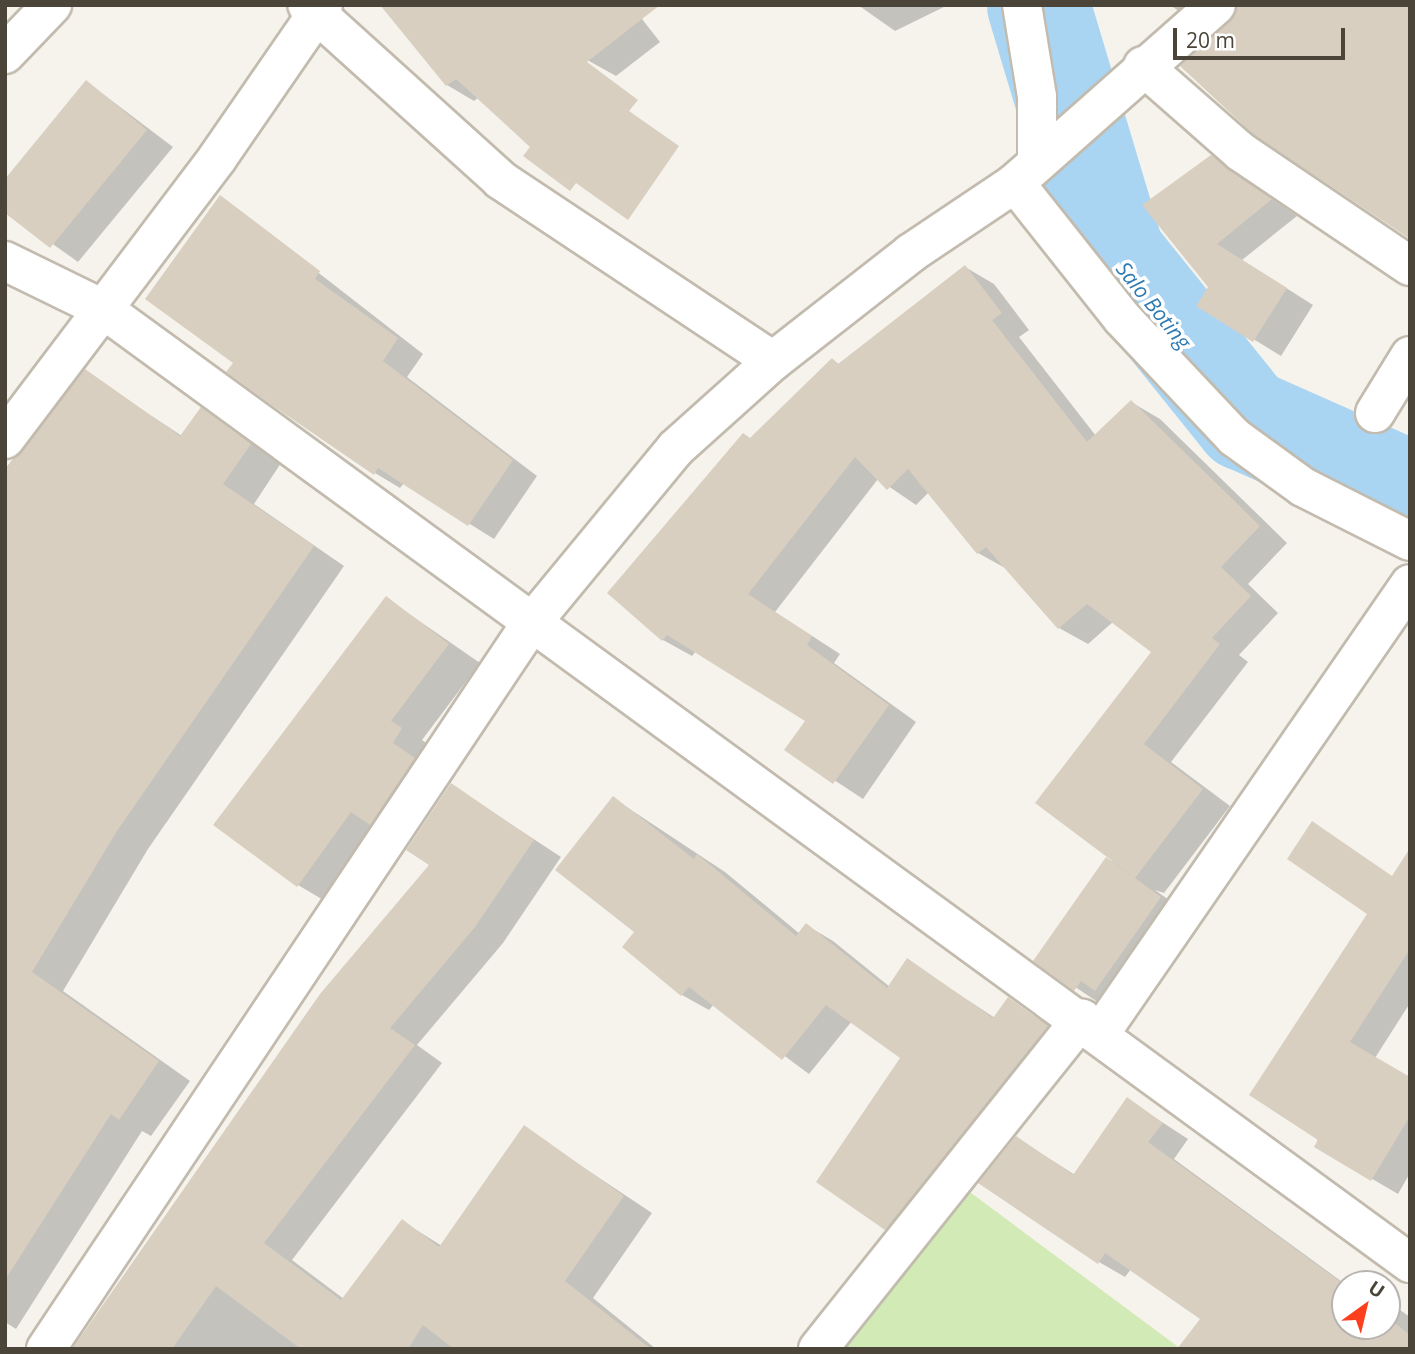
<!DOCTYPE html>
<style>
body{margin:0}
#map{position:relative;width:1415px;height:1354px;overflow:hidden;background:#f6f3ec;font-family:"Open Sans",sans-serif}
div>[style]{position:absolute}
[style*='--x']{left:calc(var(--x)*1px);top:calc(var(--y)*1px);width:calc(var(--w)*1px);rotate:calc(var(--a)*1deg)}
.green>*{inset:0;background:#d2eab5}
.shadow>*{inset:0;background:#0003}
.river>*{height:103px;margin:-51.5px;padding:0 51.5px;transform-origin:51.5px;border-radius:51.5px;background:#a9d4f2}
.building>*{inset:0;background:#d8cfc1}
.roads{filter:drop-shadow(2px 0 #c2bbae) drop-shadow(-2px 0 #c2bbae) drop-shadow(0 2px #c2bbae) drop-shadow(0 -2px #c2bbae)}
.street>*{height:38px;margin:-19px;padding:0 19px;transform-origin:19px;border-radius:19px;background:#fff}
span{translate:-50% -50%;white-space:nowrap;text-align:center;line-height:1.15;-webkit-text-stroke:7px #fff;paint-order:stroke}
.water-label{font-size:21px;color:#2e7ab2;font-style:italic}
.frame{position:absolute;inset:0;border:7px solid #4b4439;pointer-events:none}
.north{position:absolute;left:1331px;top:1270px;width:70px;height:70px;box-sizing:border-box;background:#fff;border:2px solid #b7b4b0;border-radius:50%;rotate:34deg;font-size:19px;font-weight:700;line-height:28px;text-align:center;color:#4b4439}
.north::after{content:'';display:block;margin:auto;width:24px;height:32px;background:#fc3f1d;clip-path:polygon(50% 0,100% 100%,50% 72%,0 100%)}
.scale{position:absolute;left:1173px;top:28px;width:172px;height:32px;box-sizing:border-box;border:4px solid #4b4439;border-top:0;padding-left:9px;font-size:21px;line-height:24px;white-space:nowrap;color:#4b4439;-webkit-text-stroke:5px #fff;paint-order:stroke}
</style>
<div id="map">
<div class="green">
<i style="clip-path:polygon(963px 1187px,1181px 1349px,844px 1349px)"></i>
</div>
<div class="shadow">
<i style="clip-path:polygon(382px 5px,506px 75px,474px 101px,447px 85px)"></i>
<i style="clip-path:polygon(546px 5px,631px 5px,660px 42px,616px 76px,589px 61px)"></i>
<i style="clip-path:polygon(858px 5px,948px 5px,895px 31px)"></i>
<i style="clip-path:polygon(1170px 5px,1230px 5px,1202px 27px)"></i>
<i style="clip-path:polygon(87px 82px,173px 147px,78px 262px,5px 210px)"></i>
<i style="clip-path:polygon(1211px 157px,1297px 216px,1242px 260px,1313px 305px,1281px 356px,1198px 305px,1210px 287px)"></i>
<i style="clip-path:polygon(221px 197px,423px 354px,407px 377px,537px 476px,494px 539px,404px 483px,400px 488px,375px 473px,236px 363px)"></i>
<i style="clip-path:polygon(965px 267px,994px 284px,1029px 330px,1019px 337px,1096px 436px,1131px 402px,1160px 419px,1287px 543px,1248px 584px,1278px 613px,1239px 655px,1248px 662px,1171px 762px,1230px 806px,1164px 893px,1155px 890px,1187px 913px,1102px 1005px,1035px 960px,1106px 859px,1120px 864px,1153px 652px,1114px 621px,1088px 644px,1059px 628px,1007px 569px,978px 553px,929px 492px,916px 505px,878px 479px,775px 612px,840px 654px,834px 663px,916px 722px,863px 799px,787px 749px,807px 720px,696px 651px,692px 656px,663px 640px,609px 593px,833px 360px,840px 365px)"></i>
<i style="clip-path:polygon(85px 372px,182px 436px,201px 410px,281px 463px,254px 504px,344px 566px,148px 849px,63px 991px,190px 1081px,151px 1136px,142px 1131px,16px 1329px,5px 1322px,5px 469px)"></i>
<i style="clip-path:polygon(386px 598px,480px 663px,422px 740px,433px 748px,330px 904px,298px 885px)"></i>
<i style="clip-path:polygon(451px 785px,561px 857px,503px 943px,417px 1045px,442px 1063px,292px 1260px,344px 1299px,402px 1221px,442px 1246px,524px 1128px,652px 1213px,593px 1298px,656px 1349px,89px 1349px,432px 865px)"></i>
<i style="clip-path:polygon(613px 798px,725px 872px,800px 934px,806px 925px,833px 941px,890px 987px,908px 961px,995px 1018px,1008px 999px,1073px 1042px,913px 1244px,886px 1228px,902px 1057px,852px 1021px,809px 1074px,714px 1004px,709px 1010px,682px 995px,637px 932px)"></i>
<i style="clip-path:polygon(1313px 824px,1405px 885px,1410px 872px,1410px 1003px,1375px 1058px,1410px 1078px,1410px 1173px,1398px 1194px,1316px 1146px,1369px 914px)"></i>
<i style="clip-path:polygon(1128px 1100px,1188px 1139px,1174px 1159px,1345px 1284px,1345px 1326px,1387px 1326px,1387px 1301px,1410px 1317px,1410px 1349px,1202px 1318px,1131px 1269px,1125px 1277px,1099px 1262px,1017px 1138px,1075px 1175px)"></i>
</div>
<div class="river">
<i style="--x:1038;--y:5;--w:261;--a:73.3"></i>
<i style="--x:1113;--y:255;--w:211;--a:51.2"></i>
<i style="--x:1245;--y:419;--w:180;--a:23.9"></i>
</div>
<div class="building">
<i style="clip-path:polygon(380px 5px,660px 5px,587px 62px,638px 100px,629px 111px,679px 146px,628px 220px,576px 183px,570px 191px,523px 156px,530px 147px,456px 79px,446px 86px)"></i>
<i style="clip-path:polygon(1237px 5px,1410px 5px,1410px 239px,1254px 135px,1180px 66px,1230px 21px)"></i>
<i style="clip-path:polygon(86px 80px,147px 130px,50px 248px,5px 213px,5px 179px)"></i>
<i style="clip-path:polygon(1211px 155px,1272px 199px,1217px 244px,1287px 288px,1253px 342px,1196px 306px,1208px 287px,1142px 205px)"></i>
<i style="clip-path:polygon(220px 195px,320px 271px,315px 279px,398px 338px,383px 361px,513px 460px,468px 526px,378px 468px,374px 475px,276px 408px,226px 372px,233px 363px,145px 299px)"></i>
<i style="clip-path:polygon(965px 265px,1002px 313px,992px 320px,1087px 442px,1131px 400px,1260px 526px,1221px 567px,1251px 596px,1212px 638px,1220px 644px,1144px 744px,1203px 789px,1135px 878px,1035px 803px,1151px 652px,1087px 604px,1058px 629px,986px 547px,977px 554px,908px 469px,887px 490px,855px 457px,748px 594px,812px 636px,807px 645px,889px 705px,833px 784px,784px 750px,805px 721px,667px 635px,662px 641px,607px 593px,743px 433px,750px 438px,832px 358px,838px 364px)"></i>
<i style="clip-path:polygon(85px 369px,180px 436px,201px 407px,251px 444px,223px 484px,314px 546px,117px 831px,32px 972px,159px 1061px,119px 1120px,111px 1114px,5px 1280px,5px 470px)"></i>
<i style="clip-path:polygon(386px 596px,449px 644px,391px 721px,402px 728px,393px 743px,415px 758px,370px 825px,351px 812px,297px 887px,213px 825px)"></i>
<i style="clip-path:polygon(451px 783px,534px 840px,475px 927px,390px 1028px,415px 1045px,264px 1243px,341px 1300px,402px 1219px,439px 1247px,524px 1125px,624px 1196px,565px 1281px,651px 1349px,454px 1349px,423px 1325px,408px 1349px,301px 1349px,216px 1286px,172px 1349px,72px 1349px,320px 994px,429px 865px,406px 850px)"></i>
<i style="clip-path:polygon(613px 796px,694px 859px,697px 854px,796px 936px,806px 923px,887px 988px,907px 958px,993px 1018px,1008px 997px,1048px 1026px,885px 1230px,816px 1182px,900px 1058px,826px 1005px,782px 1060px,689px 987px,681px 996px,622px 947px,634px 932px,555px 870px)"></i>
<i style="clip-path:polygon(1312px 821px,1392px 876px,1410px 848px,1410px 949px,1350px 1042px,1410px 1077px,1410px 1116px,1371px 1181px,1314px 1147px,1318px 1140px,1249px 1095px,1367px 914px,1287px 859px)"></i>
<i style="clip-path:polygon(1106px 857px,1161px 897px,1095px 991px,1081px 981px,1074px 991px,1033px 961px)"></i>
<i style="clip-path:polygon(1127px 1097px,1163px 1123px,1148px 1142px,1345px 1285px,1345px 1326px,1387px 1326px,1387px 1317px,1410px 1335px,1410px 1349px,1177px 1349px,1200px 1319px,1105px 1253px,1098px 1264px,978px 1183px,1016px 1136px,1073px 1175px)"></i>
</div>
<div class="roads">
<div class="street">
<i style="--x:1022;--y:5;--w:93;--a:80.7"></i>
<i style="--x:1037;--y:97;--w:63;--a:90"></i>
<i style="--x:5;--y:54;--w:68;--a:-46.2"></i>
<i style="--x:1143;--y:66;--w:130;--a:41.3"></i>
<i style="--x:1241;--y:152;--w:204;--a:34"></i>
<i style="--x:1015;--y:183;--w:172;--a:51.6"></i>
<i style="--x:1122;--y:318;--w:163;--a:46.7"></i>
<i style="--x:1234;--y:437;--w:85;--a:35.9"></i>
<i style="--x:1303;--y:487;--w:120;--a:26.8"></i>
<i style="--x:5;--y:261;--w:109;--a:26.1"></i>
<i style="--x:103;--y:309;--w:1618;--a:36.13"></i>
<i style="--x:773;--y:361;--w:175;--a:-38"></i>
<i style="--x:911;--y:253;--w:125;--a:-33.9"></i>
<i style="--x:1015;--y:183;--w:268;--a:-41.5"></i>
<i style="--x:1375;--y:413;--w:67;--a:-58.4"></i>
<i style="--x:5;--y:439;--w:353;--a:-52.9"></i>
<i style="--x:218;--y:157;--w:185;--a:-55.4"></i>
<i style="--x:1101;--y:1032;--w:544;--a:-55.4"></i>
<i style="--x:46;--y:1349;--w:871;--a:-56.24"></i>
<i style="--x:530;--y:625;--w:229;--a:-50.5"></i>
<i style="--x:676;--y:448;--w:130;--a:-41.9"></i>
<i style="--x:773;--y:361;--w:327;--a:-146.4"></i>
<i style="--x:501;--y:180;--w:261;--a:-137.9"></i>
<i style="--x:818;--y:1349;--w:423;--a:-51.4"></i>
</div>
</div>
<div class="water-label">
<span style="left:1154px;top:305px;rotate:51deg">Salo Boting</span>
</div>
<div class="frame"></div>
<div class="north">U</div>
<div class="scale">20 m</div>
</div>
